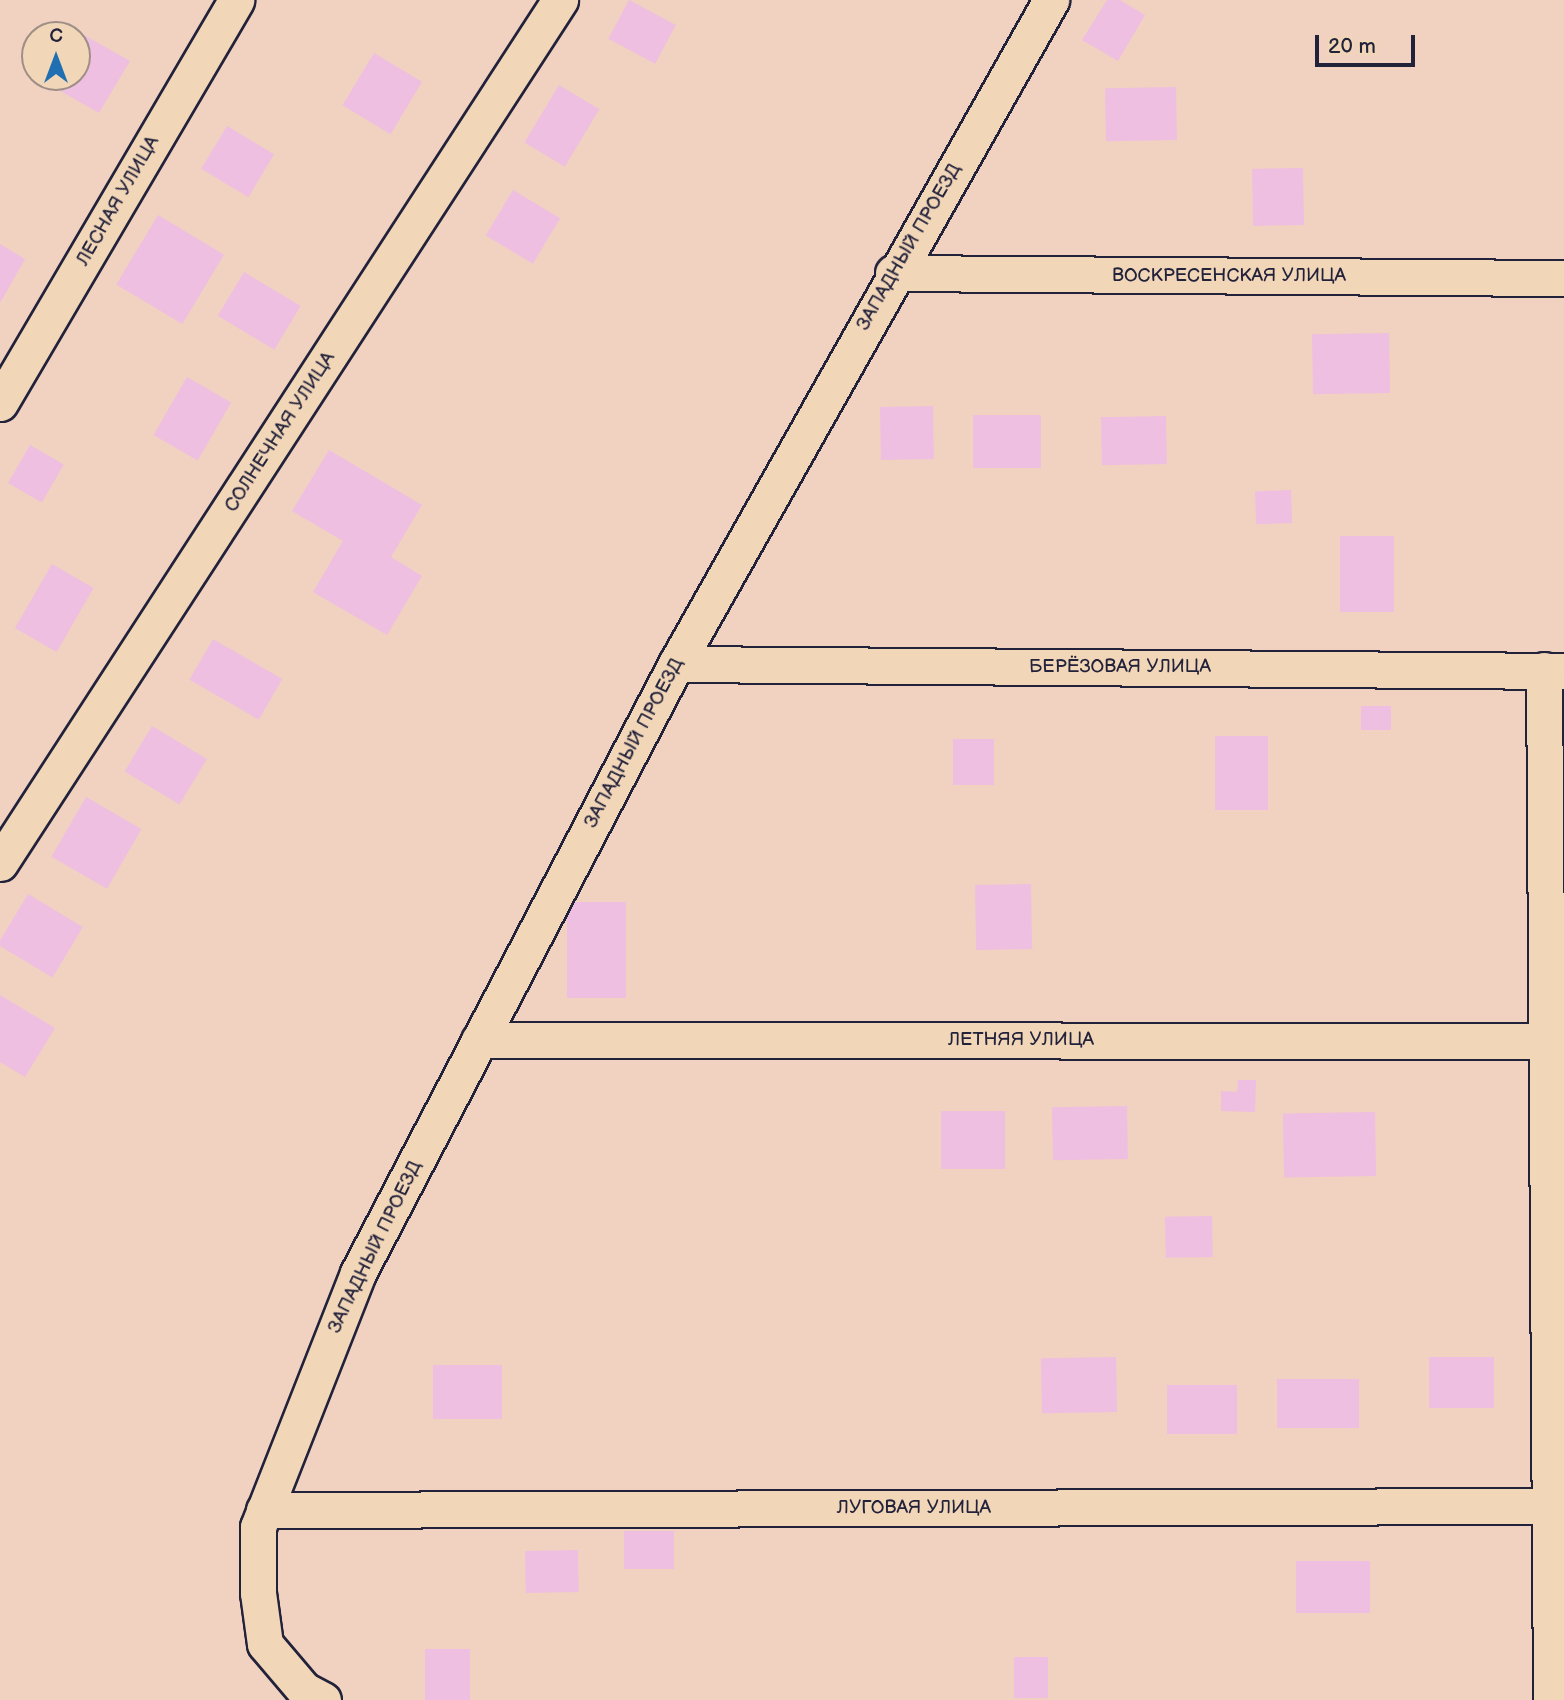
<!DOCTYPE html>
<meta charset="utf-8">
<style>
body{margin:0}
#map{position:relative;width:1564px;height:1700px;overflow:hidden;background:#f1d1c0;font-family:"Balsamiq Sans",sans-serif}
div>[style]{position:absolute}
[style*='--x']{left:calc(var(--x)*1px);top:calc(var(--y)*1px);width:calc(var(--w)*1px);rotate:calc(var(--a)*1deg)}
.building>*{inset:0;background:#eebfe1;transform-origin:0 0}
.roads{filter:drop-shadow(2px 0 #22223b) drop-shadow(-2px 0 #22223b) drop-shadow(0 2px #22223b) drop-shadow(0 -2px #22223b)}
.minor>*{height:35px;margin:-17.5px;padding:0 17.5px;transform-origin:17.5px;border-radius:17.5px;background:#f2d6b8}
span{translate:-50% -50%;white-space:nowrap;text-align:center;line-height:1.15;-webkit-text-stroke:5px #f2d6b8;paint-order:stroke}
.street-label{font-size:19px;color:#22223b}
.north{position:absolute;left:21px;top:21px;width:70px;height:70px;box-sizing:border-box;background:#f2d6b8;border:2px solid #9f8e86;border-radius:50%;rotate:0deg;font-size:19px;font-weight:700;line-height:28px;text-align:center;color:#22223b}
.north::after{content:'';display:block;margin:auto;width:24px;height:32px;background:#1f6fb2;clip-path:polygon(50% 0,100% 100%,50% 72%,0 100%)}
.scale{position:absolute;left:1315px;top:35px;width:100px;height:32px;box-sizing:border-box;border:4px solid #22223b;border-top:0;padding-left:9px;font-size:21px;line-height:24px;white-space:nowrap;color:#22223b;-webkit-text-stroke:5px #f2d6b8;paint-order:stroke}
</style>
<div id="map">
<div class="building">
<i style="left:629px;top:0;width:53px;height:44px;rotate:28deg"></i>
<i style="clip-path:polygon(1107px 0,1120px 0,1145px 15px,1118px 61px,1082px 40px)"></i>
<i style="clip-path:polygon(75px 30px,130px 61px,99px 113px,45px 82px,48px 77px,77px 77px)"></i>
<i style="left:374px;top:53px;width:56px;height:61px;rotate:31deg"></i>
<i style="left:559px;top:85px;width:47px;height:67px;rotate:31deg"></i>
<i style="left:1176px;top:87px;width:53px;height:71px;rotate:89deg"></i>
<i style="left:227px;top:126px;width:55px;height:50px;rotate:31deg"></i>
<i style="left:1303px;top:168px;width:57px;height:51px;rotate:89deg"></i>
<i style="left:513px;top:190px;width:55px;height:53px;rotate:31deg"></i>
<i style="left:158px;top:215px;width:77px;height:81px;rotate:31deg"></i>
<i style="clip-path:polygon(0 244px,25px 259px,0 303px)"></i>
<i style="left:244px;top:272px;width:66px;height:51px;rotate:31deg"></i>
<i style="left:1389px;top:333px;width:60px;height:77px;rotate:89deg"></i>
<i style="left:187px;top:377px;width:51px;height:67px;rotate:30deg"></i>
<i style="left:933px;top:406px;width:53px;height:53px;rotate:89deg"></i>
<i style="left:973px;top:415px;width:68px;height:53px"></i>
<i style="left:1166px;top:416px;width:48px;height:65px;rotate:89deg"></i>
<i style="left:30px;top:445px;width:39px;height:44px;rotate:30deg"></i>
<i style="clip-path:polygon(329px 450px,422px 505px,391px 557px,422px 576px,387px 635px,313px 592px,343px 541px,292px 511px)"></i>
<i style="left:1291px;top:490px;width:33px;height:36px;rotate:88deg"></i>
<i style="left:1340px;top:536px;width:54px;height:76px"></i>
<i style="left:52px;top:564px;width:48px;height:74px;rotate:30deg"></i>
<i style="left:213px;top:639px;width:80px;height:47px;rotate:30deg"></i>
<i style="left:1361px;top:706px;width:30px;height:24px"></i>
<i style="left:152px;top:726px;width:64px;height:53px;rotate:31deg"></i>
<i style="left:1215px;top:736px;width:53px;height:74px"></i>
<i style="left:994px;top:739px;width:46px;height:41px;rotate:90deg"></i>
<i style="left:86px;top:797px;width:64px;height:69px;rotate:30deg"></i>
<i style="left:1031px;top:884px;width:65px;height:56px;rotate:89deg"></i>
<i style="left:28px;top:894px;width:64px;height:59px;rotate:31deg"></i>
<i style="left:567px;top:902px;width:59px;height:96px"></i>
<i style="clip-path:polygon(0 995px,55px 1028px,25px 1077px,0 1062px)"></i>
<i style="clip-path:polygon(1238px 1080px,1256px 1080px,1255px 1112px,1221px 1111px,1221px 1091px,1237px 1092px)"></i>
<i style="left:1127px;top:1106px;width:53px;height:75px;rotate:89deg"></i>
<i style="left:941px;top:1111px;width:64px;height:58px"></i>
<i style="left:1375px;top:1112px;width:64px;height:92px;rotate:89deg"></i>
<i style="left:1212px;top:1216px;width:41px;height:47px;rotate:89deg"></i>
<i style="left:1116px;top:1357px;width:55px;height:75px;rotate:89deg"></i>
<i style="left:1494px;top:1357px;width:51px;height:65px;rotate:90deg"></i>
<i style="left:433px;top:1365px;width:69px;height:54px"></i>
<i style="left:1359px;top:1379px;width:49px;height:82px;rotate:90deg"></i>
<i style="left:1237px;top:1385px;width:49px;height:70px;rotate:90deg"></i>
<i style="left:624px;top:1531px;width:50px;height:38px"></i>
<i style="left:578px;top:1550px;width:42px;height:53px;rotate:89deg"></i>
<i style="left:1370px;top:1561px;width:52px;height:74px;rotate:90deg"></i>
<i style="left:425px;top:1649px;width:45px;height:51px"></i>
<i style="left:1014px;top:1657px;width:34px;height:41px"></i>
</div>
<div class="roads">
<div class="minor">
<i style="--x:893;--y:273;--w:671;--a:0.43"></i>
<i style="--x:0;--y:403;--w:467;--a:-59.6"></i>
<i style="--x:676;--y:664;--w:888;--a:0.45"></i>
<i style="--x:1544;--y:670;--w:1030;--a:89.61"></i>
<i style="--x:0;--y:863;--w:1029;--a:-57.02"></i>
<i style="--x:479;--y:1040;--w:1085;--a:0.05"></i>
<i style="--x:264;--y:1510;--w:1300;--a:-0.18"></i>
<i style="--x:323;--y:1700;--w:21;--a:-152"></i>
<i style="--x:304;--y:1690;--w:60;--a:-130.3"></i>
<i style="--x:265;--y:1644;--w:51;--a:-97.8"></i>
<i style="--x:258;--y:1593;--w:66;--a:-90"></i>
<i style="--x:258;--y:1527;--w:273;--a:-68.5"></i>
<i style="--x:358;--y:1273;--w:687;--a:-62.43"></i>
<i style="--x:676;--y:664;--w:763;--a:-60.54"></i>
</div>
</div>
<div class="street-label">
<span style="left:118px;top:201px;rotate:-60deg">ЛЕСНАЯ УЛИЦА</span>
<span style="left:909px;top:247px;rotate:-60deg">ЗАПАДНЫЙ ПРОЕЗД</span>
<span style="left:1229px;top:276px">ВОСКРЕСЕНСКАЯ УЛИЦА</span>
<span style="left:280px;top:432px;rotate:-57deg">СОЛНЕЧНАЯ УЛИЦА</span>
<span style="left:1120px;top:667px">БЕРЁЗОВАЯ УЛИЦА</span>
<span style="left:634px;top:743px;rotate:-62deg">ЗАПАДНЫЙ ПРОЕЗД</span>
<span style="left:1021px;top:1040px">ЛЕТНЯЯ УЛИЦА</span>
<span style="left:375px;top:1247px;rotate:-64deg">ЗАПАДНЫЙ ПРОЕЗД</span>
<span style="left:914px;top:1508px">ЛУГОВАЯ УЛИЦА</span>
</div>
<div class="north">С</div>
<div class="scale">20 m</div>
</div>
